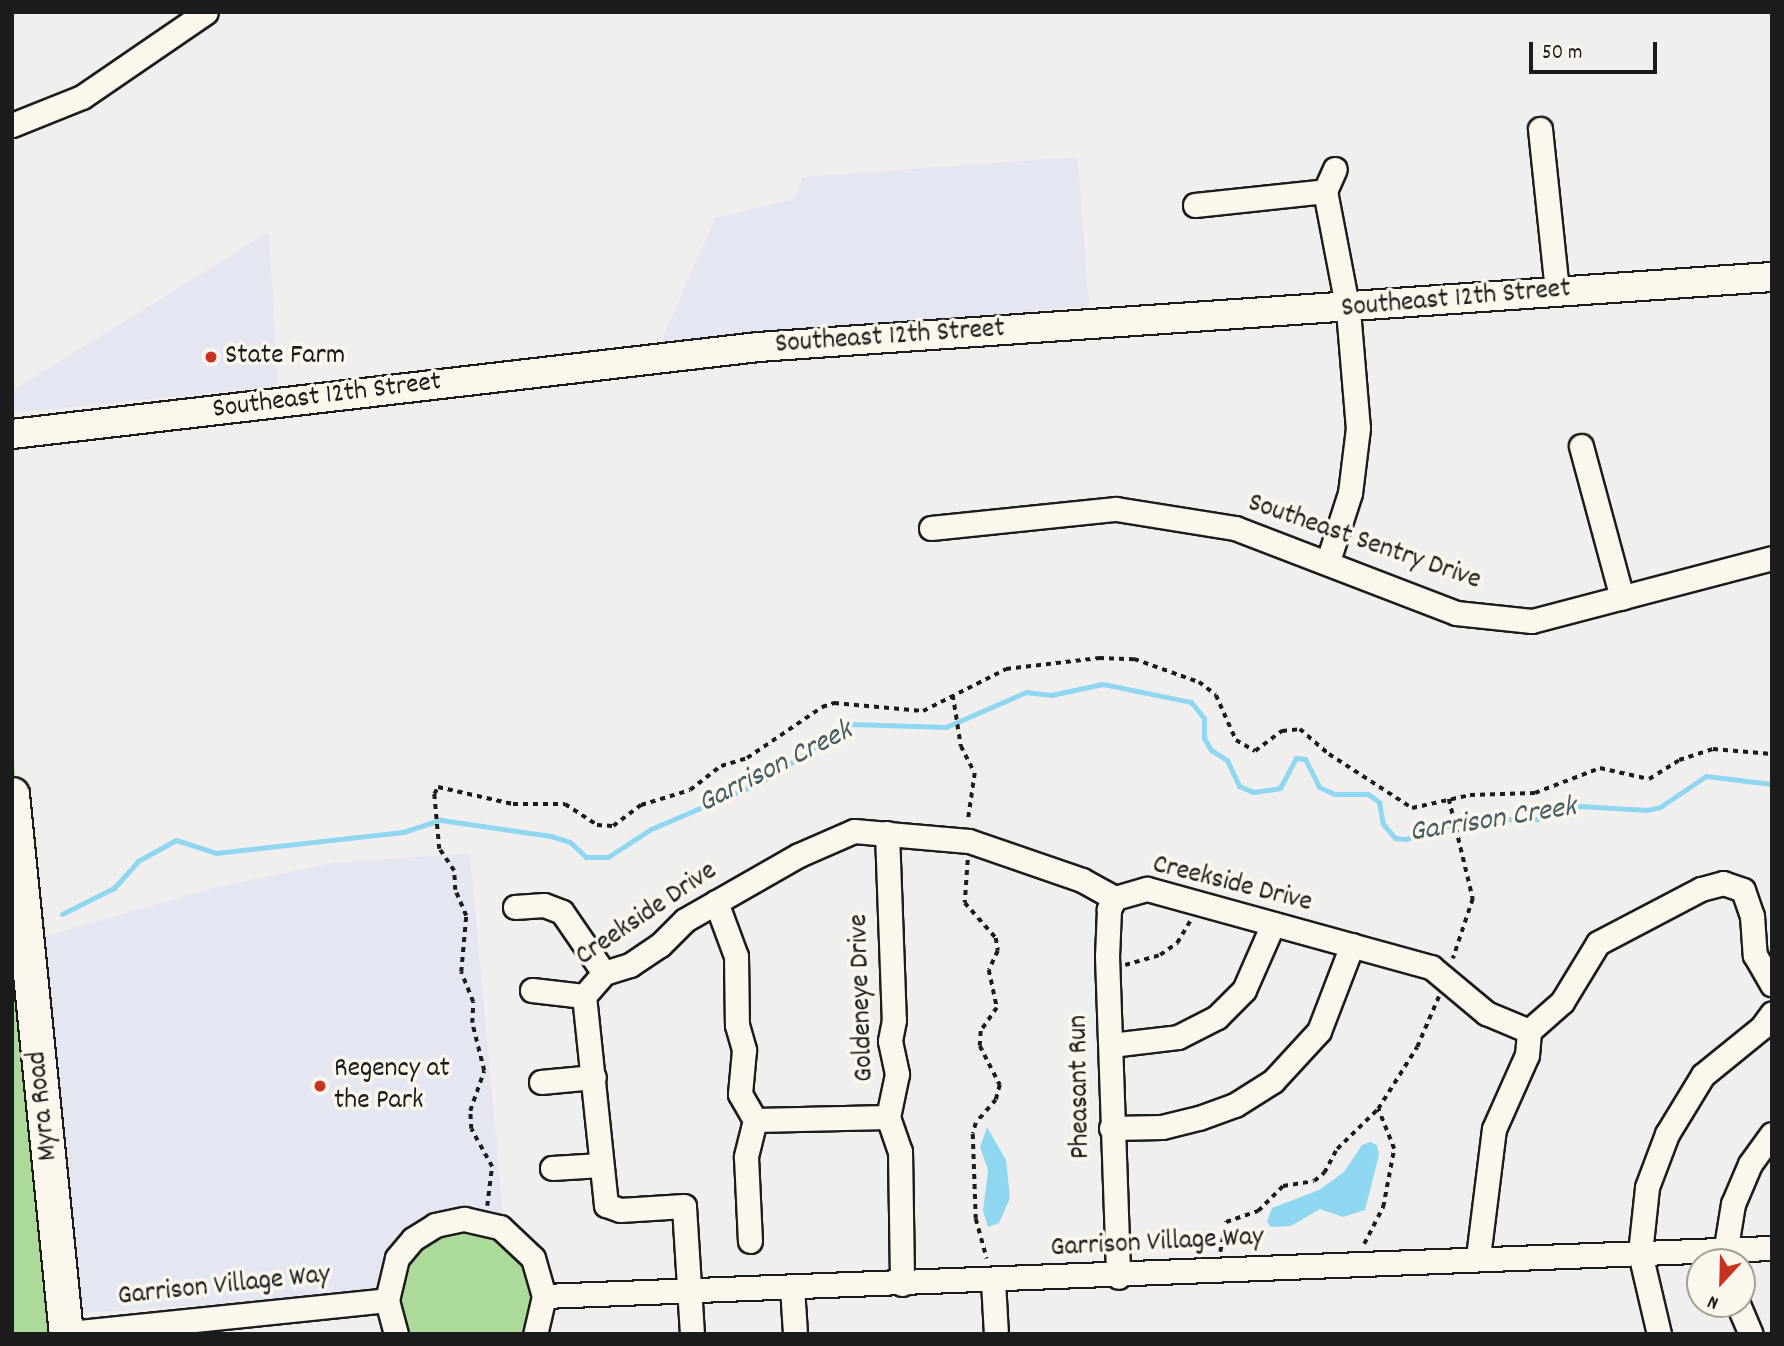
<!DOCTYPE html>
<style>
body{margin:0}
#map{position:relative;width:1784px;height:1346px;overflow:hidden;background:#f1efee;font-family:Dekko,sans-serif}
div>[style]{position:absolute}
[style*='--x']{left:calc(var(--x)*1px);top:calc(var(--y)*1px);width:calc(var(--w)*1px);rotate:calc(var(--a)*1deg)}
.built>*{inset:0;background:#e4e6f1}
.green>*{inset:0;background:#abda9a}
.water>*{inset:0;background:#8fd7f1}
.stream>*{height:5px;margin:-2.5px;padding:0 2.5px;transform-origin:2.5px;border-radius:2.5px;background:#8fd7f1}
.path>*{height:3.5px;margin-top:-1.75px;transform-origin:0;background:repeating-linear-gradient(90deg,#1c1c1c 0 5px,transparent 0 10px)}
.roads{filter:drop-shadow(2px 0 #1c1c1c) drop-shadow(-2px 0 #1c1c1c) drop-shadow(0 2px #1c1c1c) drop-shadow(0 -2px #1c1c1c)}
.minor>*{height:23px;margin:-11.5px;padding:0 11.5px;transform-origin:11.5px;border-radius:11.5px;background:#fbf7ec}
.major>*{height:28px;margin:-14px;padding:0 14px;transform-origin:14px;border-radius:14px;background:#fbf7ec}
.highway>*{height:33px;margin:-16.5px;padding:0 16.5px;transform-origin:16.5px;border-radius:16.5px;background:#fbf7ec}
.dots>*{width:19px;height:19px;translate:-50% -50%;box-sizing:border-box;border:4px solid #fbf7ec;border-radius:50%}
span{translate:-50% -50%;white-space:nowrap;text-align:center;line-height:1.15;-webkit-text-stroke:7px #fbf7ec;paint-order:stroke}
.street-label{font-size:28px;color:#1c1c1c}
.poi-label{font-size:28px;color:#1c1c1c}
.left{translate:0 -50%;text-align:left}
.water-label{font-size:30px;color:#445d67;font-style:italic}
.frame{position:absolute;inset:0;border:14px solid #1c1c1c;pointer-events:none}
.north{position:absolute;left:1686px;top:1248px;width:70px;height:70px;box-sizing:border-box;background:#fbf7ec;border:2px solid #a29f99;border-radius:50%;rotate:202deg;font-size:19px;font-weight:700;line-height:28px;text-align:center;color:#1c1c1c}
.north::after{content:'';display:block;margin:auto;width:24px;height:32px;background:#c8321e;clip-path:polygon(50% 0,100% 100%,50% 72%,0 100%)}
.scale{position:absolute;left:1529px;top:42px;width:128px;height:32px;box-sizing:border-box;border:4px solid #1c1c1c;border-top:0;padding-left:9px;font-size:21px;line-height:24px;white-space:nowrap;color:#1c1c1c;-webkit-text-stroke:5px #fbf7ec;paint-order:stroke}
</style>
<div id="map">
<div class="built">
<i style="clip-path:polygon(1078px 157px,1089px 306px,661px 342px,715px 218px,794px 199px,803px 177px)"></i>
<i style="clip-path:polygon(269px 232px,278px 386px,13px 413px,12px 391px)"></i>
<i style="clip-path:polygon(470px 853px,504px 1224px,436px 1218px,379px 1293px,83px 1313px,45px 936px,216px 887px,333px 863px)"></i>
</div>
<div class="green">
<i style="clip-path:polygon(12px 741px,66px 1333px,66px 1334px,12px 1334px)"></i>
<i style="clip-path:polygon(454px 1231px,478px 1231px,500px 1239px,519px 1254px,537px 1297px,528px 1334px,405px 1334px,396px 1294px,402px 1273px,414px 1254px,431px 1239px)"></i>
</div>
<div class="water">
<i style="clip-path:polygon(987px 1127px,1006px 1160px,1010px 1198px,999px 1223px,988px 1227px,983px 1211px,988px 1170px,980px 1147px)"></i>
<i style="clip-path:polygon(1370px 1142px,1377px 1145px,1379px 1155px,1365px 1210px,1343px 1217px,1320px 1209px,1291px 1226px,1271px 1227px,1267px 1222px,1272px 1208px,1319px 1190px,1344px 1172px,1362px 1145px)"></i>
</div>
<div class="stream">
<i style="--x:62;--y:914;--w:58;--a:-26.6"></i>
<i style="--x:114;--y:888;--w:36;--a:-48"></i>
<i style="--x:138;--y:861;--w:43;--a:-28.9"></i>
<i style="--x:176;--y:840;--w:42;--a:18"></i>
<i style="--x:216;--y:853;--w:188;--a:-6.4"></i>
<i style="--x:403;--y:832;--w:40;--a:-18"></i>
<i style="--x:441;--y:820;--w:111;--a:8.3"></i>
<i style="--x:551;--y:836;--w:20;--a:18"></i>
<i style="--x:570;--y:842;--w:22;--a:43"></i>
<i style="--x:586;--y:857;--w:22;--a:0"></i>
<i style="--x:608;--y:857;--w:51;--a:-33.1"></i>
<i style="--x:651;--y:829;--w:120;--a:-23.1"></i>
<i style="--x:761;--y:782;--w:107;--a:-32.8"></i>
<i style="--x:851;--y:724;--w:95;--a:1.8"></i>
<i style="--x:946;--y:727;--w:87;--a:-23.6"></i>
<i style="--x:1026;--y:692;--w:25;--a:7"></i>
<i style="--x:1051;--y:695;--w:53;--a:-11.9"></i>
<i style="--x:1103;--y:684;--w:90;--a:11.6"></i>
<i style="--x:1191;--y:702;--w:21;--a:51"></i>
<i style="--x:1204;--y:718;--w:20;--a:90"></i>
<i style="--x:1204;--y:738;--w:14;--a:60"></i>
<i style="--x:1211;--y:750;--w:19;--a:32"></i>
<i style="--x:1227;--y:760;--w:29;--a:65"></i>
<i style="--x:1239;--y:786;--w:15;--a:23"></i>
<i style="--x:1253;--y:792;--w:27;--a:-8"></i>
<i style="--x:1280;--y:788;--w:34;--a:-62"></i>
<i style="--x:1296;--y:758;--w:9;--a:6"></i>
<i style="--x:1305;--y:759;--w:31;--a:63"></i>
<i style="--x:1319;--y:787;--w:17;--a:24"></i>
<i style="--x:1335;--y:794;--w:33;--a:0"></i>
<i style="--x:1368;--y:794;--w:14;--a:36"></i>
<i style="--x:1379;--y:802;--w:22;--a:80"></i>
<i style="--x:1383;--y:824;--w:18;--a:49"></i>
<i style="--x:1395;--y:838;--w:11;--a:5"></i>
<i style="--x:1406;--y:839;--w:67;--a:-17.4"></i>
<i style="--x:1470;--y:819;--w:67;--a:0"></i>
<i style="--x:1537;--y:819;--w:45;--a:-16.8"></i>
<i style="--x:1580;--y:806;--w:67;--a:3.4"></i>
<i style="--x:1647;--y:810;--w:13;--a:-13"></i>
<i style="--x:1660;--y:807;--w:55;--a:-34"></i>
<i style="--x:1706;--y:776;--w:66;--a:6.9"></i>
</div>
<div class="path">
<i style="--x:953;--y:695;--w:52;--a:81.1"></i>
<i style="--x:961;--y:746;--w:30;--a:63"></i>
<i style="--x:975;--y:773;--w:49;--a:98.3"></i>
<i style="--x:1449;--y:799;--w:103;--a:76.5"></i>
<i style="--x:1473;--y:899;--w:63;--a:108.4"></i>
<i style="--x:968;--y:860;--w:43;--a:94"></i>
<i style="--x:965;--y:903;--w:47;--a:48.5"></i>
<i style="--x:996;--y:938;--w:13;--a:81"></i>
<i style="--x:998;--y:951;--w:21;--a:115"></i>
<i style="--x:989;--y:970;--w:39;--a:78"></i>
<i style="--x:997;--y:1008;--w:28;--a:125"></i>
<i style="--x:981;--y:1031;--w:15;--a:94"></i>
<i style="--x:980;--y:1046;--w:44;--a:62.9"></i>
<i style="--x:1000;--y:1085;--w:16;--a:105"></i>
<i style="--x:996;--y:1100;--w:30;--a:131"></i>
<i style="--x:976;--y:1123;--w:11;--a:105"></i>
<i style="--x:973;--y:1134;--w:85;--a:88"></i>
<i style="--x:976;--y:1219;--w:41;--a:74.6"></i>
<i style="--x:1125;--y:965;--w:36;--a:-16"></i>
<i style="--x:1160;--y:955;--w:21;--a:-35"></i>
<i style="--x:1177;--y:943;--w:26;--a:-59"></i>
<i style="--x:487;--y:1206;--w:39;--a:-83"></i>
<i style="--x:492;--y:1167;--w:43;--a:-118.9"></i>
<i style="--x:471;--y:1129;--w:18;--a:-93"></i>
<i style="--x:470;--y:1111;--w:42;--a:-70.7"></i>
<i style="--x:484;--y:1071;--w:49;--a:-104"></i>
<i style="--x:472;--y:1023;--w:21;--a:-87"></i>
<i style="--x:473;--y:1002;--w:32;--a:-112"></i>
<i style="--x:461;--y:972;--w:56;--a:-84.9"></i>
<i style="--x:466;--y:916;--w:28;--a:-113"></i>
<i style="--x:455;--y:890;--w:19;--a:-93"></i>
<i style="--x:454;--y:871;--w:27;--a:-124"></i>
<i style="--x:439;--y:849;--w:55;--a:-95.2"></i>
<i style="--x:434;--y:794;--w:8;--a:-60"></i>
<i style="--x:438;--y:787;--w:77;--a:12.8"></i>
<i style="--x:513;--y:804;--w:52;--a:0"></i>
<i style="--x:565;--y:804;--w:38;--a:33"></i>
<i style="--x:597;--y:825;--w:16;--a:4"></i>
<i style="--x:613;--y:826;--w:35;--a:-37"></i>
<i style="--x:641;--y:805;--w:51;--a:-17"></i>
<i style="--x:690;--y:790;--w:39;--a:-38"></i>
<i style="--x:721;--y:766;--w:27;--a:-17"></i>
<i style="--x:747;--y:758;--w:91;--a:-34.2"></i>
<i style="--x:822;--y:707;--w:13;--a:-18"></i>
<i style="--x:834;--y:703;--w:89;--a:5.1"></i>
<i style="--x:923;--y:711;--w:93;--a:-26.8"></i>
<i style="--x:1006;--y:669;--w:94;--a:-6.7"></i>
<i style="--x:1099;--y:658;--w:35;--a:2"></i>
<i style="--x:1134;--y:659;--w:69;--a:19.5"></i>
<i style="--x:1199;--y:682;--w:21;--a:37"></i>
<i style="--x:1216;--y:695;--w:49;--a:66"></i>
<i style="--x:1236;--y:740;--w:22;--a:30"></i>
<i style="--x:1255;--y:751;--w:34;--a:-37"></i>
<i style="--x:1282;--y:731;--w:18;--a:-6"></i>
<i style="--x:1300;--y:729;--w:38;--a:41"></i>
<i style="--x:1329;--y:754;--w:99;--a:33"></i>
<i style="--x:1412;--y:808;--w:59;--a:-12.6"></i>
<i style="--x:1470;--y:795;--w:65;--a:-1.8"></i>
<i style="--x:1535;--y:793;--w:70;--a:-21"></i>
<i style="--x:1600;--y:768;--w:50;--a:12.7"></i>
<i style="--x:1649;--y:779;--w:36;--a:-32"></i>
<i style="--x:1679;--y:760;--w:36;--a:-18"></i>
<i style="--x:1713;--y:749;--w:59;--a:4.8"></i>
<i style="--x:1364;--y:1244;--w:42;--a:-62.8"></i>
<i style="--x:1383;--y:1207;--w:59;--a:-79.3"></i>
<i style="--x:1394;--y:1149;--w:43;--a:-111.8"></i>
<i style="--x:1220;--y:1252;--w:31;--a:-79"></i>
<i style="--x:1226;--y:1222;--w:34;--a:-19"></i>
<i style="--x:1258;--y:1211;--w:35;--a:-45"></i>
<i style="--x:1283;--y:1186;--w:31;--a:-9"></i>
<i style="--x:1314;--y:1181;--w:13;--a:-39"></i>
<i style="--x:1324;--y:1173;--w:27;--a:-62"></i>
<i style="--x:1337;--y:1149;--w:57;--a:-44.3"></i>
<i style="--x:1378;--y:1109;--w:73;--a:-57.8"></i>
<i style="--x:1417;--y:1047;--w:56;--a:-66.7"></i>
</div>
<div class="roads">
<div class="minor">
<i style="--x:12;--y:125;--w:75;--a:-21.8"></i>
<i style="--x:82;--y:97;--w:150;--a:-34.4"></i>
<i style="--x:1540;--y:129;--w:163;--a:84"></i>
<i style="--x:1325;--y:191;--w:24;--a:-66"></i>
<i style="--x:1195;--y:205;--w:131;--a:-6.1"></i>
<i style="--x:1325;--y:191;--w:121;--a:79.1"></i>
<i style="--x:1348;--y:310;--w:118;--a:85.2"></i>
<i style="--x:1358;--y:428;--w:65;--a:97"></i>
<i style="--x:1350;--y:493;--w:71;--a:107.9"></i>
<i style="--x:1581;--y:446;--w:157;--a:74.9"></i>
<i style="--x:931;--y:528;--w:186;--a:-5.9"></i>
<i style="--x:1116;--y:509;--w:121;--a:9.1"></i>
<i style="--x:1235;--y:528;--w:237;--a:21"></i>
<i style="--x:1456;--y:613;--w:76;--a:6"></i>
<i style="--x:1532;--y:621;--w:248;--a:-14.7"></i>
<i style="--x:887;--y:833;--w:187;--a:87.9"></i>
<i style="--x:894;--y:1020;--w:21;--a:101"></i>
<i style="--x:890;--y:1041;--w:34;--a:78"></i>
<i style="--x:897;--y:1074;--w:44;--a:101.8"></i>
<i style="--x:888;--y:1117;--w:36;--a:71"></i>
<i style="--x:900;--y:1151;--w:133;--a:89.1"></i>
<i style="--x:1115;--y:898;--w:13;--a:119"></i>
<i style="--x:1109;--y:909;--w:47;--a:92.4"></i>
<i style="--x:1107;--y:956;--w:321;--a:88"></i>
<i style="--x:716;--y:902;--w:58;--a:69.7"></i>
<i style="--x:736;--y:956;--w:69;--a:89.2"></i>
<i style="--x:737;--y:1025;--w:26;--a:74"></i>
<i style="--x:744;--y:1050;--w:44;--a:95.2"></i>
<i style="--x:740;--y:1094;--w:30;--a:60"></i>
<i style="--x:755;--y:1120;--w:38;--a:104"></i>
<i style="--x:746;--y:1157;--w:84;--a:87.3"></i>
<i style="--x:515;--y:907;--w:29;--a:-4"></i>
<i style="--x:544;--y:905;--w:19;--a:21"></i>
<i style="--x:562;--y:912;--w:74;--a:55.5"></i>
<i style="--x:532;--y:990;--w:52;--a:6.6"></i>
<i style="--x:1111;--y:1045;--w:67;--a:-6.8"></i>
<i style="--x:1178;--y:1037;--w:44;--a:-27.1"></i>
<i style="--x:1217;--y:1017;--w:38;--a:-45"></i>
<i style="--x:1244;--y:990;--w:72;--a:-66.3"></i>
<i style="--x:541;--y:1082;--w:53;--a:-5.4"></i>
<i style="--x:755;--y:1120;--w:133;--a:-1.3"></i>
<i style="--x:1111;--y:1128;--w:51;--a:-1.1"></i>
<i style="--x:1162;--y:1127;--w:38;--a:-14"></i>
<i style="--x:1199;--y:1118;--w:38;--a:-20"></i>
<i style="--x:1235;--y:1105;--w:45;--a:-32.3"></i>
<i style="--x:1273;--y:1081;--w:68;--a:-47.4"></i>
<i style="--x:1319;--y:1031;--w:92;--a:-69"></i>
<i style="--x:552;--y:1168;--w:49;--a:-3.5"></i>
<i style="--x:1478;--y:1257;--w:129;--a:-82.9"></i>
<i style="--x:1494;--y:1129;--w:81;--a:-66"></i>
<i style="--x:1527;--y:1055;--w:24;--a:-85"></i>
<i style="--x:1729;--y:1262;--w:15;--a:-101"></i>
<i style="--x:1726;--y:1247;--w:44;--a:-80.8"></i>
<i style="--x:1733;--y:1204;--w:43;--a:-67"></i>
<i style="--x:1750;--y:1164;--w:37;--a:-54"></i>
<i style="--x:993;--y:1281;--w:53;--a:86.8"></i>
<i style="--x:792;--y:1287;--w:47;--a:86.3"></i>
<i style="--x:544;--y:1296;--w:1229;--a:-2.24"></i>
<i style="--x:1738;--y:1304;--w:33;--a:67"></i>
<i style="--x:60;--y:1334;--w:329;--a:-5.9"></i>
<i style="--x:396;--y:1334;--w:35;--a:-105"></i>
<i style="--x:387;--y:1300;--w:43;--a:-76.6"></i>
<i style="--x:397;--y:1258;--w:25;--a:-50"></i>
<i style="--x:413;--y:1239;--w:26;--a:-32"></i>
<i style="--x:435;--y:1225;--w:30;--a:-12"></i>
<i style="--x:464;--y:1219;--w:37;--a:13"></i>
<i style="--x:500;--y:1227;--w:45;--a:43.2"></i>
<i style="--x:533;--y:1258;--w:40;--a:74"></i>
<i style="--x:544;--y:1296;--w:39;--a:103"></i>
<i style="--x:692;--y:1334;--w:128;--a:-93.6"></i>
<i style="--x:684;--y:1206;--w:64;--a:176.4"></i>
<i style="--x:620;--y:1210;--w:15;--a:-160"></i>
<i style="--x:606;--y:1205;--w:210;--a:-96"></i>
<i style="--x:584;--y:996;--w:30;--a:-49"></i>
<i style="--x:604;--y:973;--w:27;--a:-17"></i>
<i style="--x:630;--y:965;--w:36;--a:-34"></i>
<i style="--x:660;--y:945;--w:35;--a:-45"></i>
<i style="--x:685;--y:920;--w:131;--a:-29.7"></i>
<i style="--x:799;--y:855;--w:60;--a:-23.6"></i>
<i style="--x:854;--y:831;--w:115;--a:5"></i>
<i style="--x:969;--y:841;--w:120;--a:19"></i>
<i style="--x:1082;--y:880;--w:38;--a:29"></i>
<i style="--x:1115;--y:898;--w:33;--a:-16"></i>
<i style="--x:1147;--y:889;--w:295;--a:15.4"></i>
<i style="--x:1431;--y:967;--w:72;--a:39.9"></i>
<i style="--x:1486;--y:1013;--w:47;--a:22.7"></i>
<i style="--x:1529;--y:1031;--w:44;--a:-41.3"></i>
<i style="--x:1562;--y:1002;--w:69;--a:-58.6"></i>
<i style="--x:1598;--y:943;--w:116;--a:-27.7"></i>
<i style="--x:1701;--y:889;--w:23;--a:-15"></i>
<i style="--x:1723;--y:883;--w:21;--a:19"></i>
<i style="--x:1743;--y:890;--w:28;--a:71"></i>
<i style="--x:1752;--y:916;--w:39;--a:86"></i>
<i style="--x:1755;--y:955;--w:34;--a:60"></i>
<i style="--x:1659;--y:1334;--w:83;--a:-103.2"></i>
<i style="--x:1640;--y:1253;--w:66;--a:-83.9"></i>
<i style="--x:1647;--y:1187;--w:57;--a:-69.3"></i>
<i style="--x:1667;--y:1134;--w:69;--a:-58.6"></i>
<i style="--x:1703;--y:1075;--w:76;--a:-39.1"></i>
<i style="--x:1762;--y:1027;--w:17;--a:-54"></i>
</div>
<div class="major">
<i style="--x:12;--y:434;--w:751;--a:-6.65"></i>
<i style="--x:758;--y:347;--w:1016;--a:-3.95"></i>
</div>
<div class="highway">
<i style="--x:12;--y:794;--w:543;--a:84.29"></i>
</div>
</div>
<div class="dots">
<i style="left:211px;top:357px;background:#c8321e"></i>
<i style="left:320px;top:1086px;background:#c8321e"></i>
</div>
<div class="street-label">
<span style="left:1456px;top:300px;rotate:-5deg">Southeast 12th Street</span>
<span style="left:890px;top:338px;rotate:-4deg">Southeast 12th Street</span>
<span style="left:327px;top:397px;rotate:-7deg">Southeast 12th Street</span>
<span style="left:1364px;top:543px;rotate:19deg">Southeast Sentry Drive</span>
<span style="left:1232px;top:885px;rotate:14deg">Creekside Drive</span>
<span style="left:647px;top:915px;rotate:-34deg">Creekside Drive</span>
<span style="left:863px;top:998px;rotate:-92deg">Goldeneye Drive</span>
<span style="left:1081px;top:1087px;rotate:-91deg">Pheasant Run</span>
<span style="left:44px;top:1106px;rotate:-96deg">Myra Road</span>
<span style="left:1157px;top:1244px;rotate:-3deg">Garrison Village Way</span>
<span style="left:224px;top:1287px;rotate:-6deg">Garrison Village Way</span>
</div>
<div class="poi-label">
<span class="left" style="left:225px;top:357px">State Farm</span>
<span class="left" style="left:334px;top:1086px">Regency at<br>the Park</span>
</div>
<div class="water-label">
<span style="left:776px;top:769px;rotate:-27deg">Garrison Creek</span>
<span style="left:1493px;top:822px;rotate:-9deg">Garrison Creek</span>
</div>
<div class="frame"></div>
<div class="north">N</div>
<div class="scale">50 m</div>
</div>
